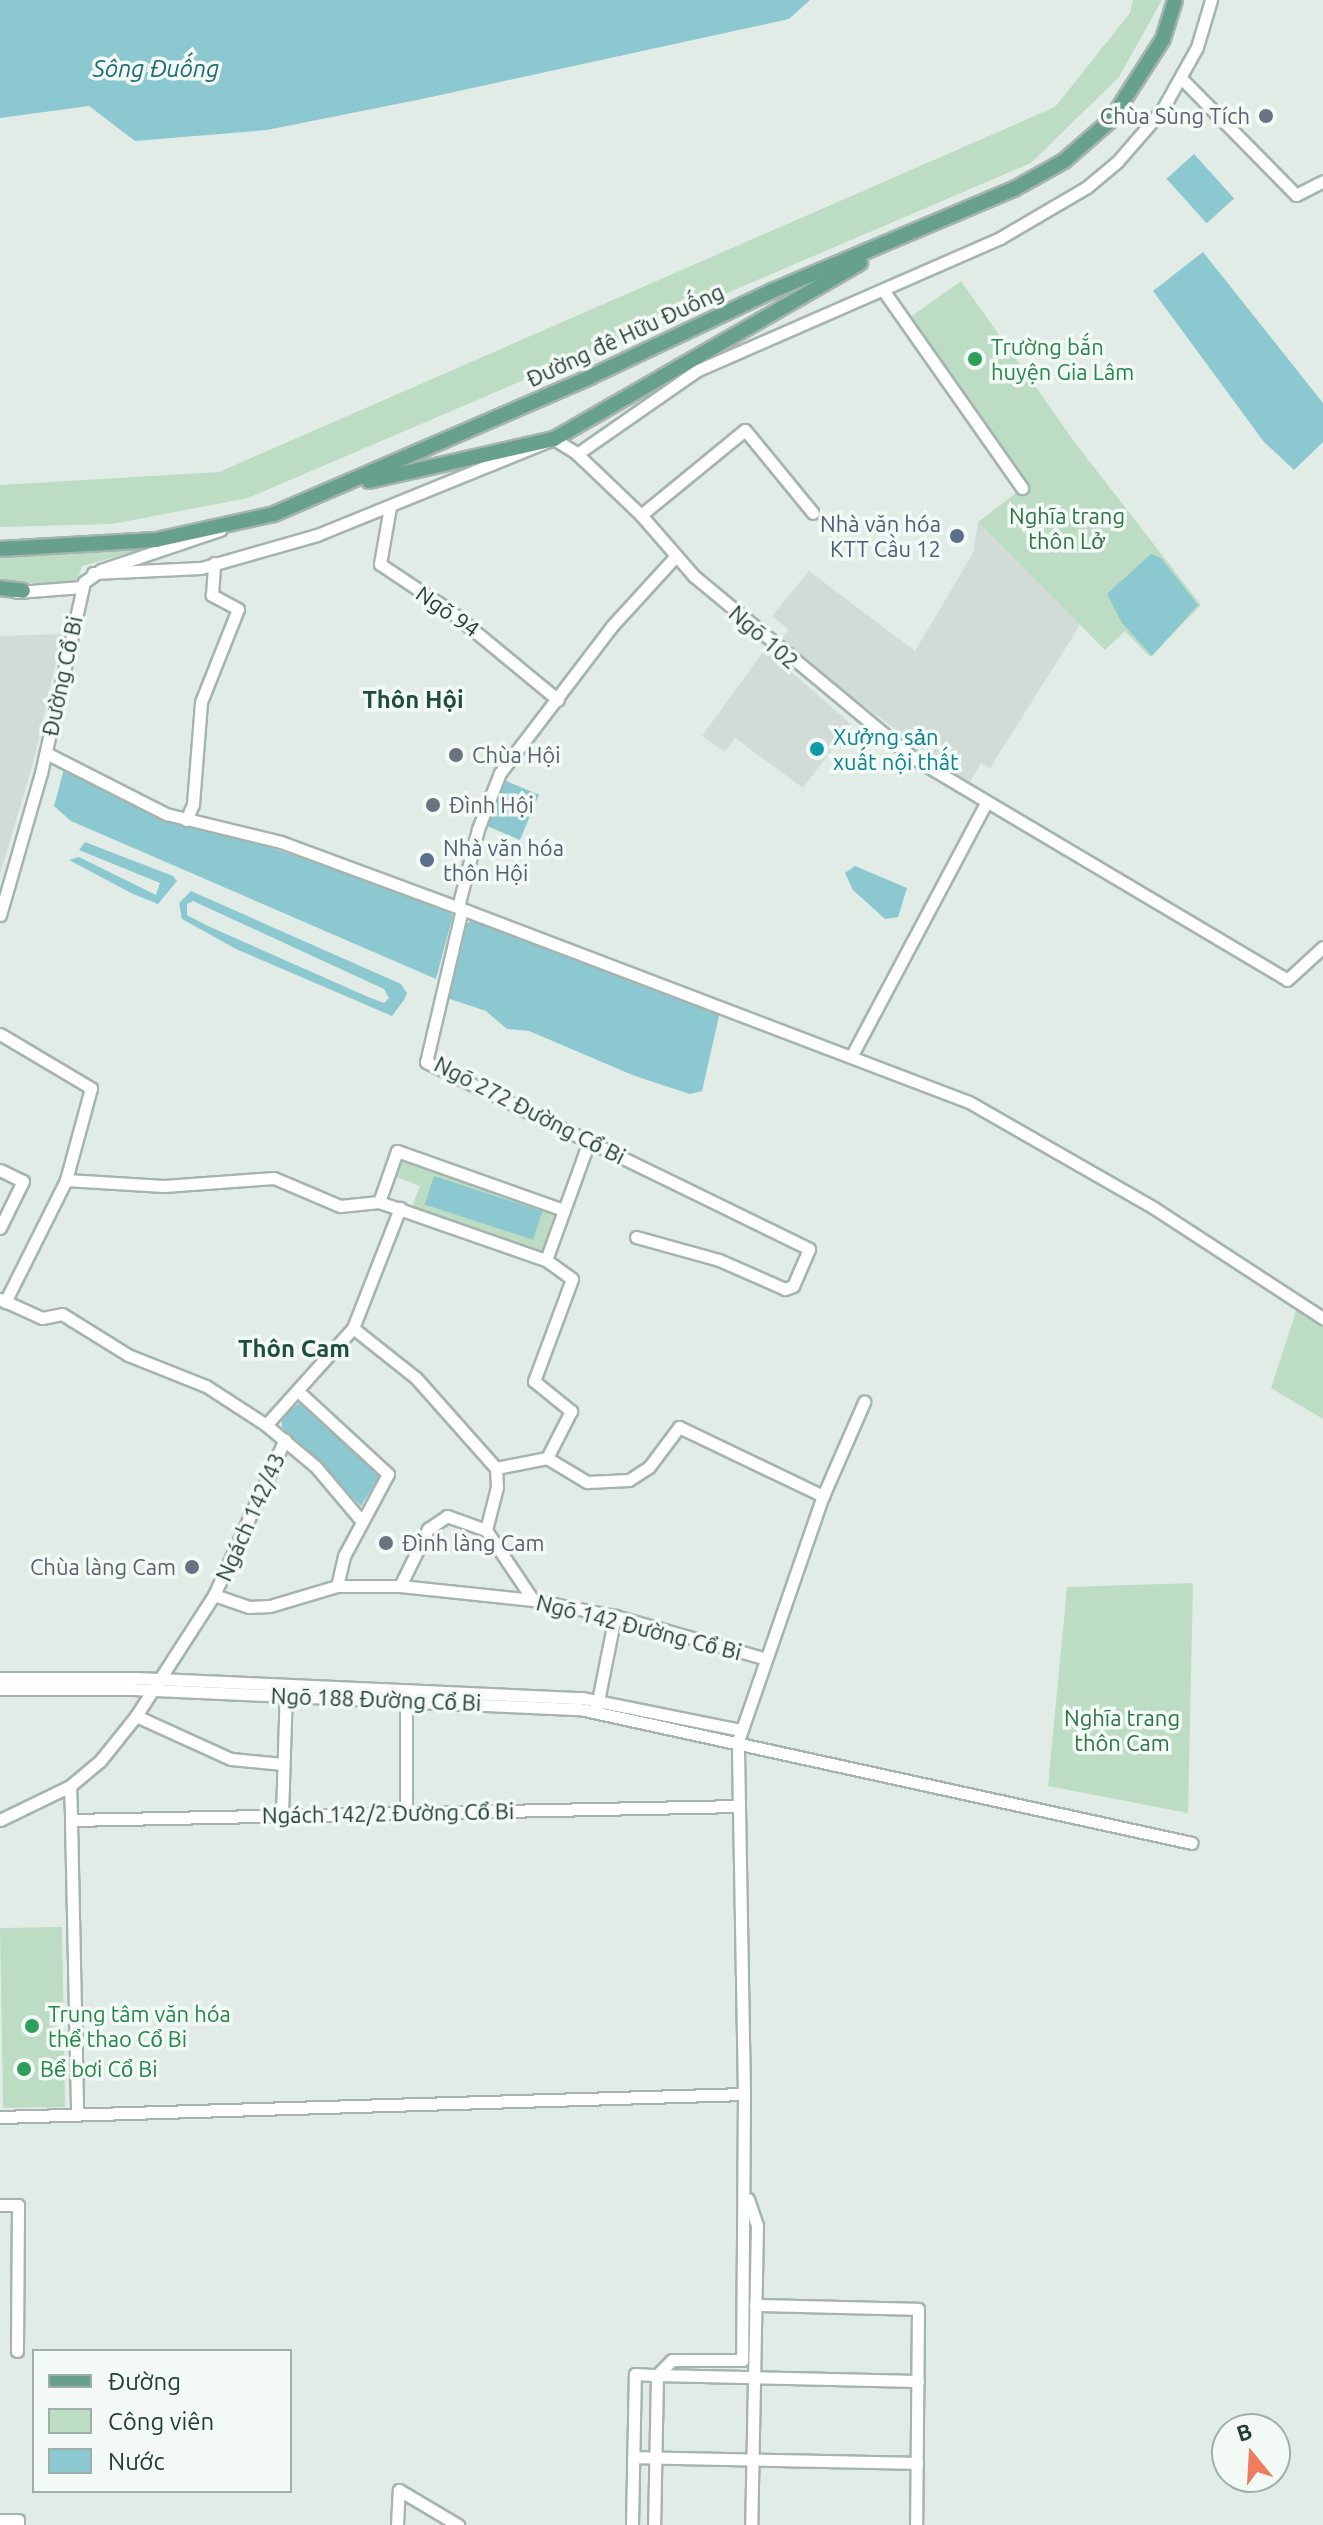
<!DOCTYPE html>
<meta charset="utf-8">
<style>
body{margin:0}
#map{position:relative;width:1323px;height:2525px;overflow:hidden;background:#e2ece7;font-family:Ubuntu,sans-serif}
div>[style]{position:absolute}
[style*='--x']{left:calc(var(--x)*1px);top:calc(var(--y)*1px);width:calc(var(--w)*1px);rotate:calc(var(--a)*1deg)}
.built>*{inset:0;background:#d1dcd6}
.green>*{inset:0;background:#bcddc3;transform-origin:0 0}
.water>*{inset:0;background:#8cc8d0;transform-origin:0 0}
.roads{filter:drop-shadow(2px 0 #a5b4ae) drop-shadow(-2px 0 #a5b4ae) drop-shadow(0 2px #a5b4ae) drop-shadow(0 -2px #a5b4ae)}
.minor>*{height:11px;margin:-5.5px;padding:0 5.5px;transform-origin:5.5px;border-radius:5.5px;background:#fff}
.major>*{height:14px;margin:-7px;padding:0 7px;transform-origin:7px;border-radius:7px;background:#68a090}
.dots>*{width:22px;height:22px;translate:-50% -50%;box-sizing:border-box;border:4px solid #f3f9f5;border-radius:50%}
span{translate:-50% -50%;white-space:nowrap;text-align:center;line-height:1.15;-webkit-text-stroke:7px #f3f9f5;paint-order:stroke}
.worship-label{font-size:22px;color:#5b616d}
.right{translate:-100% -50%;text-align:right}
.left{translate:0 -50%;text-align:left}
.street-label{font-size:22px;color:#233d35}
.leisure-label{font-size:22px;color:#27864d}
.park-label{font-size:22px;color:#2e7346}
.service-label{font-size:22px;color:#4e5e75}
.culture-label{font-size:22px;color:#0d838f}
.water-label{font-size:24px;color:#1e6c77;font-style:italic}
.neighbourhood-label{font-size:24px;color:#1f4e41;font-weight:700}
.legend{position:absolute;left:32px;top:2349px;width:260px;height:144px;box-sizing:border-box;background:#f3f9f5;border:2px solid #a0aea8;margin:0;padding:10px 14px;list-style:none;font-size:24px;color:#233d35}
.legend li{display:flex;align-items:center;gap:16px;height:40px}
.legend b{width:40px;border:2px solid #a0aea8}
.north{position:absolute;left:1211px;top:2413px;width:80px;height:80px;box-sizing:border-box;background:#f3f9f5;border:2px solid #a0aea8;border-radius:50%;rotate:342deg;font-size:22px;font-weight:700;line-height:32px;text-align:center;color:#233d35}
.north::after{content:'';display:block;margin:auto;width:28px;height:36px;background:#ee7c5e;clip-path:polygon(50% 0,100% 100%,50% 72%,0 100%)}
</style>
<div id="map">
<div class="built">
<i style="clip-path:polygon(978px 522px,1080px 625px,990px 768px,981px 763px,969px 784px,778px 642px,789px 630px,772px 616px,809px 571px,915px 651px,973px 553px)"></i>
<i style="clip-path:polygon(62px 634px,34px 760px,0 874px,0 636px)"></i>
<i style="clip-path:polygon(765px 649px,851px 724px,803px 788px,735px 738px,725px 752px,702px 736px)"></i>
</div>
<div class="green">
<i style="clip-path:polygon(1133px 0,1162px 0,1119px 77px,1031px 163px,248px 498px,112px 524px,0 527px,0 485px,219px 472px,1055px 107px,1130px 13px)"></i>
<i style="clip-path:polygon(961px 281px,1076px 444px,1201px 605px,1150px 657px,1125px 631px,1105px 650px,978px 522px,1020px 490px,906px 320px)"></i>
<i style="clip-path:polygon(180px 539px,82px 566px,76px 584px,0 582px,0 553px,69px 552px)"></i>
<i style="clip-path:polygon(397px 1151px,564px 1210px,546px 1260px,410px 1212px,420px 1186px,389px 1174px)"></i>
<i style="clip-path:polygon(1297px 1308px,1323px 1323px,1323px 1419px,1271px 1388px)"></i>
<i style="clip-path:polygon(1193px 1583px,1188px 1813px,1048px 1786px,1067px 1587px)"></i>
<i style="left:62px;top:1927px;width:180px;height:62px;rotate:89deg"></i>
</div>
<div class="water">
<i style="clip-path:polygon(0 0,810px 0,789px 19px,422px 99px,267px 130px,135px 141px,89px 106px,0 118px)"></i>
<i style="left:1194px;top:154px;width:60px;height:37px;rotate:48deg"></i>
<i style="clip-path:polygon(1203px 252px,1323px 403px,1323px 442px,1294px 470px,1264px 442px,1153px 291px)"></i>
<i style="clip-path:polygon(1151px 554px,1161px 558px,1198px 605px,1152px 656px,1122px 623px,1107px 594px)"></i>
<i style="clip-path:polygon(64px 769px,169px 822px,250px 841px,427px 900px,453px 915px,436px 979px,71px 821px,54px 806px)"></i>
<i style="left:504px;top:780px;width:38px;height:49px;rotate:23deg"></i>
<i style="clip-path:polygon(85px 842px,173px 876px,177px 881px,158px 904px,133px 894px,69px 860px,79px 857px,156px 895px,160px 883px,79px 850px)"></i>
<i style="clip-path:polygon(855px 866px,907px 888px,898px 917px,885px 919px,853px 890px,845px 873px)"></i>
<i style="clip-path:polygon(evenodd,191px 891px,401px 984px,407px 993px,404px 1000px,392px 1016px,236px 949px,182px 919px,179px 903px,191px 891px,193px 901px,384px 989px,389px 998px,384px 1003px,366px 996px,208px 926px,187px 915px,187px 904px,193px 901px)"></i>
<i style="clip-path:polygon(472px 920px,720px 1012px,702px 1091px,690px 1094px,635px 1076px,529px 1031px,507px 1029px,486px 1011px,444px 997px,461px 928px)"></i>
<i style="left:434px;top:1176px;width:114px;height:30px;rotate:18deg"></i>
<i style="clip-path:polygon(301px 1402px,380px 1475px,361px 1506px,282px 1427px,281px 1416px)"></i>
</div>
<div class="roads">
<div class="minor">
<i style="--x:1181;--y:78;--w:164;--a:45.5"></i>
<i style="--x:1296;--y:195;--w:30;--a:-27"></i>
<i style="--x:883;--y:290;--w:242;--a:54.9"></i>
<i style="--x:577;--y:454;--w:147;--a:-34.8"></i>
<i style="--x:698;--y:370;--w:330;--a:-23.6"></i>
<i style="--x:1000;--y:238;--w:101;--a:-30.4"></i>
<i style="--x:1087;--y:187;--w:39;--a:-40"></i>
<i style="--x:1117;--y:162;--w:69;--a:-49.1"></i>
<i style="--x:1162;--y:110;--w:72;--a:-60.9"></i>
<i style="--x:1197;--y:47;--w:49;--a:-73.4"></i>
<i style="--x:390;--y:507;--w:58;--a:100"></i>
<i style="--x:380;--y:564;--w:83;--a:33.7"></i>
<i style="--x:449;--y:610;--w:141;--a:39.5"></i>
<i style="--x:641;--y:515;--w:134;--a:-39.3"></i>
<i style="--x:745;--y:430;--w:107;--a:50.7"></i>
<i style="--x:93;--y:573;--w:108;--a:-2.7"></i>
<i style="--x:201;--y:568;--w:121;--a:-15.9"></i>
<i style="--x:317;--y:535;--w:256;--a:-22.1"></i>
<i style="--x:554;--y:439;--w:25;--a:32"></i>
<i style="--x:575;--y:452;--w:91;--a:43.7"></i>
<i style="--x:641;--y:515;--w:81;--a:49"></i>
<i style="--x:694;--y:576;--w:283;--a:39.7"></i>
<i style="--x:912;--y:757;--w:436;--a:30.7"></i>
<i style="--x:1287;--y:980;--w:49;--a:-42.5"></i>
<i style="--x:17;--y:592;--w:65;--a:-4.4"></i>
<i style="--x:46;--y:753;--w:135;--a:26.9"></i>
<i style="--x:166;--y:814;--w:118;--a:13.7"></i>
<i style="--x:281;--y:842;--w:193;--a:20.3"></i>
<i style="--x:462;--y:909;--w:157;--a:103.2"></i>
<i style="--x:426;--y:1062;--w:426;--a:26"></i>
<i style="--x:809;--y:1249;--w:40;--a:113.4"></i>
<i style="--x:793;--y:1286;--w:9;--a:159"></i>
<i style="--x:785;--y:1289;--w:72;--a:-156.3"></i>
<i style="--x:719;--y:1260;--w:86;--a:-164.5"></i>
<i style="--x:186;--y:820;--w:17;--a:-66"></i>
<i style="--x:193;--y:804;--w:102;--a:-85.5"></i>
<i style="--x:201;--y:702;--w:100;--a:-68.3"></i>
<i style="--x:238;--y:609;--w:30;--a:-152"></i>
<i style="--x:212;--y:595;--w:32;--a:-86"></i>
<i style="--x:458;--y:907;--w:81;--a:-75.6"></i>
<i style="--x:478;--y:829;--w:60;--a:-68.6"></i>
<i style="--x:500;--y:773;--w:185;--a:-52.7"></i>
<i style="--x:612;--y:626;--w:95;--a:-47.6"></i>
<i style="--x:462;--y:909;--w:542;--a:20.84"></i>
<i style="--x:969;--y:1102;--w:213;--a:29.8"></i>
<i style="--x:1154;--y:1208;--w:202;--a:33.1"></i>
<i style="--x:0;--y:915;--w:148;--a:-73.9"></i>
<i style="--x:41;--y:773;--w:196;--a:-77.3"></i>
<i style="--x:84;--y:582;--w:21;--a:-35"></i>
<i style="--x:101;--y:570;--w:126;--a:-18.6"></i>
<i style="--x:0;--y:1034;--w:106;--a:30.7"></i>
<i style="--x:91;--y:1088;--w:95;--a:105.2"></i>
<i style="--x:66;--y:1180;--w:98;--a:3.5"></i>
<i style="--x:164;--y:1186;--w:110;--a:-4.2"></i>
<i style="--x:274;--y:1178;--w:72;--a:23"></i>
<i style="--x:340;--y:1206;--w:39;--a:-6"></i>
<i style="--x:379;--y:1202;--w:177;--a:19.2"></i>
<i style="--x:546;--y:1260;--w:127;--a:-70.1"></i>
<i style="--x:852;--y:1055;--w:285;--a:-62"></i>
<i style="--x:0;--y:1170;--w:25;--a:26"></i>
<i style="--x:23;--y:1181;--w:52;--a:116.1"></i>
<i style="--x:379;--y:1202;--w:54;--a:-70.6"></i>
<i style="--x:397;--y:1151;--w:177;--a:19.5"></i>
<i style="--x:546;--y:1260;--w:32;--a:36"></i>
<i style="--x:572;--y:1279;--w:109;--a:110.4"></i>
<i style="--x:534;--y:1381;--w:48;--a:39"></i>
<i style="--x:571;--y:1411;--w:53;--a:117.1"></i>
<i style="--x:0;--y:1299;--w:46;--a:24.3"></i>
<i style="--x:42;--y:1318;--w:20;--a:-11"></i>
<i style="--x:62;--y:1314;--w:78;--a:31.8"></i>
<i style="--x:128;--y:1355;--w:84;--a:21.7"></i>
<i style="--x:206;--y:1386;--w:72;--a:33"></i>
<i style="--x:266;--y:1425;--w:130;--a:-48.1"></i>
<i style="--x:353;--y:1328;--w:80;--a:38.4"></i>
<i style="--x:416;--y:1378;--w:120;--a:48.4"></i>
<i style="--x:496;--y:1468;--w:52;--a:-11.1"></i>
<i style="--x:547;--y:1458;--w:47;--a:31"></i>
<i style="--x:587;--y:1482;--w:42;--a:-2.7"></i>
<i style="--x:629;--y:1480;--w:24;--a:-33"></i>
<i style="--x:649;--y:1467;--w:50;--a:-53.1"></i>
<i style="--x:679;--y:1427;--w:160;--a:25.6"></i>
<i style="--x:5;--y:1302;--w:136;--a:-63.4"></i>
<i style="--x:353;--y:1328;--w:129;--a:-68.6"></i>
<i style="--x:299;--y:1392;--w:121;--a:42.7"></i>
<i style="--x:388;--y:1474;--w:93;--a:118.2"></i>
<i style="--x:344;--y:1556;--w:31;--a:103"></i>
<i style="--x:266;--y:1425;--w:65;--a:40"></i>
<i style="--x:316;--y:1467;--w:68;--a:49.8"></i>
<i style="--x:486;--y:1530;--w:44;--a:-75.7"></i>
<i style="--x:497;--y:1487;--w:19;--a:-93"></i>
<i style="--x:400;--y:1586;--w:64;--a:-63.8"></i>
<i style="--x:428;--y:1529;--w:23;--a:-34"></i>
<i style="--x:447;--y:1516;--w:41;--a:19.7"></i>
<i style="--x:486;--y:1530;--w:84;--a:56.1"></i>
<i style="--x:214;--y:1595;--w:171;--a:-65.5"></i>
<i style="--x:0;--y:1678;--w:136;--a:0"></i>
<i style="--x:136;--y:1678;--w:446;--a:2.6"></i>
<i style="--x:582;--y:1698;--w:162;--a:11.4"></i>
<i style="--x:0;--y:1689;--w:133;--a:0"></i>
<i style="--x:133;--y:1689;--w:447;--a:2.6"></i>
<i style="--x:580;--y:1709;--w:626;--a:12.35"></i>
<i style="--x:406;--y:1693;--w:120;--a:90"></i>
<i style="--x:597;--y:1706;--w:92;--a:-78.7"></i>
<i style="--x:136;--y:1716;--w:104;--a:24.4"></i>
<i style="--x:231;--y:1759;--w:52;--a:5.5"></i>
<i style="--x:70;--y:1786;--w:34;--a:88"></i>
<i style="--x:71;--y:1820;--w:668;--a:-1.2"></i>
<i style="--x:282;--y:1815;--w:126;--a:-88.2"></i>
<i style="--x:0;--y:1820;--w:78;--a:-25.9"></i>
<i style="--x:70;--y:1786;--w:39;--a:-40"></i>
<i style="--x:100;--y:1761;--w:58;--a:-51.3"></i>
<i style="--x:136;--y:1716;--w:144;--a:-57.2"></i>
<i style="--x:214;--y:1595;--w:37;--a:19"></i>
<i style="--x:249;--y:1607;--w:21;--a:-3"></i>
<i style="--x:270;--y:1606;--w:70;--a:-16.6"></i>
<i style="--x:337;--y:1586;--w:63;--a:0"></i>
<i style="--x:400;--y:1586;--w:134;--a:6"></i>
<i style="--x:533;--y:1600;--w:84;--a:11"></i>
<i style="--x:615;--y:1616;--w:154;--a:15.8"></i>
<i style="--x:71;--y:1820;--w:295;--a:88.8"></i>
<i style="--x:744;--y:2094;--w:353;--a:-91"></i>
<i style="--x:738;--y:1741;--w:259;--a:-70.9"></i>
<i style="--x:823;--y:1496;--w:103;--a:-66.4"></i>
<i style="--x:0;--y:2117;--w:744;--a:-1.77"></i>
<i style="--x:744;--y:2094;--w:266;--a:90.4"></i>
<i style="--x:742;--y:2360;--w:70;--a:180"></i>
<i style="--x:672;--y:2360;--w:21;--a:135"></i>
<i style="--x:657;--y:2375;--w:261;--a:1.3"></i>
<i style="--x:748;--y:2199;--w:28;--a:71"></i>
<i style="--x:757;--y:2225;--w:300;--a:91.1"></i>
<i style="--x:0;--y:2205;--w:18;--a:0"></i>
<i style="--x:18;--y:2205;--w:146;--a:90.4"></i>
<i style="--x:755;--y:2305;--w:163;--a:1.4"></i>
<i style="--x:918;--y:2309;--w:216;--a:90.5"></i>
<i style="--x:633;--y:2457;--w:284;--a:1.2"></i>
<i style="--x:0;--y:2520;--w:18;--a:0"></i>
<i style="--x:18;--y:2520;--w:5;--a:90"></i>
<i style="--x:397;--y:2525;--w:35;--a:-87"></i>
<i style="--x:399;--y:2490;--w:69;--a:30.7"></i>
<i style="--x:632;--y:2525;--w:151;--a:-88.9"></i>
<i style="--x:635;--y:2374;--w:22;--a:3"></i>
<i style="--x:657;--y:2375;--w:150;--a:91.1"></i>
</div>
<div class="major">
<i style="--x:369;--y:481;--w:190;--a:-12.8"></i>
<i style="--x:554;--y:439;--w:353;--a:-29.9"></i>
<i style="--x:0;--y:549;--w:156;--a:-3.3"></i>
<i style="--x:156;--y:540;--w:121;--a:-12.4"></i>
<i style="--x:274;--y:514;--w:344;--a:-23.4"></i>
<i style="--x:590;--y:377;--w:201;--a:-25.3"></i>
<i style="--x:772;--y:291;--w:263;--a:-22.9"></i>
<i style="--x:1014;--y:189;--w:57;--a:-29.2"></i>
<i style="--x:1064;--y:161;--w:62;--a:-41.1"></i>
<i style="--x:1111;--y:120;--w:96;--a:-57.3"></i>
<i style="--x:1163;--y:39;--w:41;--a:-72.9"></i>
<i style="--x:0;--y:588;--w:23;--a:7"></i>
</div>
</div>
<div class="dots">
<i style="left:1266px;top:116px;background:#6b7280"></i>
<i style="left:975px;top:359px;background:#2e9e5b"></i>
<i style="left:957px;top:536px;background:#5c6f8a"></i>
<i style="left:817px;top:749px;background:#0f9aa8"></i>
<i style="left:456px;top:755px;background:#6b7280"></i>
<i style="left:433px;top:805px;background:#6b7280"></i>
<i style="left:427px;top:860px;background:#5c6f8a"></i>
<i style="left:386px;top:1543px;background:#6b7280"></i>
<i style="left:192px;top:1567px;background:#6b7280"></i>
<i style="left:32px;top:2026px;background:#2e9e5b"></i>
<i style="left:24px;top:2069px;background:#2e9e5b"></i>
</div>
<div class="worship-label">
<span class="right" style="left:1250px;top:116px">Chùa Sùng Tích</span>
<span class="left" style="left:472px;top:755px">Chùa Hội</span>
<span class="left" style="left:449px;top:805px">Đình Hội</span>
<span class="left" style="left:402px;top:1543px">Đình làng Cam</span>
<span class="right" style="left:176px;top:1567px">Chùa làng Cam</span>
</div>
<div class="street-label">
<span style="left:625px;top:335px;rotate:-25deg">Đường đê Hữu Đuống</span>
<span style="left:448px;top:611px;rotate:35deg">Ngõ 94</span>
<span style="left:764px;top:637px;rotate:41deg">Ngõ 102</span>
<span style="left:62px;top:676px;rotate:-78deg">Đường Cổ Bi</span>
<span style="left:530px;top:1110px;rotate:27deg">Ngõ 272 Đường Cổ Bi</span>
<span style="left:250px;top:1517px;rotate:-66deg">Ngách 142/43</span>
<span style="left:639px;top:1627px;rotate:14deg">Ngõ 142 Đường Cổ Bi</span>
<span style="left:376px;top:1699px;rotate:2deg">Ngõ 188 Đường Cổ Bi</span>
<span style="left:388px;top:1813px;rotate:-1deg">Ngách 142/2 Đường Cổ Bi</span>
</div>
<div class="leisure-label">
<span class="left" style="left:991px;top:359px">Trường bắn<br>huyện Gia Lâm</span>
<span class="left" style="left:48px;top:2026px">Trung tâm văn hóa<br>thể thao Cổ Bi</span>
<span class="left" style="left:40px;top:2069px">Bể bơi Cổ Bi</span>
</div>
<div class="park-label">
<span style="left:1067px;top:528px">Nghĩa trang<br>thôn Lở</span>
<span style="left:1122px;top:1730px">Nghĩa trang<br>thôn Cam</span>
</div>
<div class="service-label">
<span class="right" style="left:941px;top:536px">Nhà văn hóa<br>KTT Cầu 12</span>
<span class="left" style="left:443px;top:860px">Nhà văn hóa<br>thôn Hội</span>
</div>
<div class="culture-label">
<span class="left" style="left:833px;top:749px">Xưởng sản<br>xuất nội thất</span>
</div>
<div class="water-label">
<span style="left:156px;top:69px">Sông Đuống</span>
</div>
<div class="neighbourhood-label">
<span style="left:413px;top:700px">Thôn Hội</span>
<span style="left:294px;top:1349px">Thôn Cam</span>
</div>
<ul class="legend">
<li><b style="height:10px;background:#68a090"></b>Đường</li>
<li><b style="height:22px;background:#bcddc3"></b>Công viên</li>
<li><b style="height:22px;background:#8cc8d0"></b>Nước</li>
</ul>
<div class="north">B</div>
</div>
